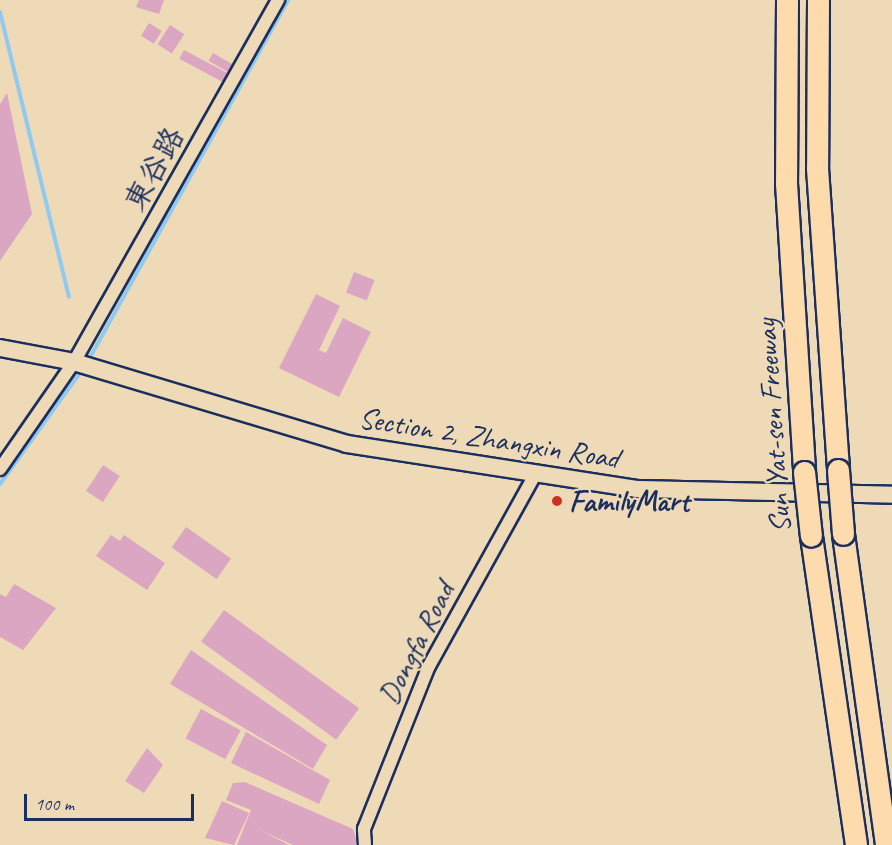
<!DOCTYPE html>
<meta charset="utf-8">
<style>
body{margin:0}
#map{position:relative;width:892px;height:845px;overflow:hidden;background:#efdab8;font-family:Caveat,"LXGW WenKai TC",sans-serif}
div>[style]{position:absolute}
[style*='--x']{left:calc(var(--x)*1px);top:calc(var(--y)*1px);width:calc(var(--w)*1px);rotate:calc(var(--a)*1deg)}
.stream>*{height:4px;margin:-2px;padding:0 2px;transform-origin:2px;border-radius:2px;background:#91caf0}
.building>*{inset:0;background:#daa6c1;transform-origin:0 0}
.roads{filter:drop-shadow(2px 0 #1b2f5e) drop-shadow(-2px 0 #1b2f5e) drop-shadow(0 2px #1b2f5e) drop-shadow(0 -2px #1b2f5e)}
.street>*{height:12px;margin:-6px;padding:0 6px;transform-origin:6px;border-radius:6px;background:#efdab8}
.secondary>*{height:16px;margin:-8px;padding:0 8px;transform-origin:8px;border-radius:8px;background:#efdab8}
.highway>*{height:21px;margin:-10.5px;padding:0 10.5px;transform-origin:10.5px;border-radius:10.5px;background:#fedbac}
.bridges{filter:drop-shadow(2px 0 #1b2f5e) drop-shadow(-2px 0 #1b2f5e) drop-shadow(0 2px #1b2f5e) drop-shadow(0 -2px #1b2f5e)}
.highway-bridge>*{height:21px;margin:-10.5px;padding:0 10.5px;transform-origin:10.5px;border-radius:10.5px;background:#fedbac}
.dots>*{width:16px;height:16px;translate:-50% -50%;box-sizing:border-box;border:3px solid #efdab8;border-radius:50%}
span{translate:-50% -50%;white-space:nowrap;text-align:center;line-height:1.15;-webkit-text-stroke:4.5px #efdab8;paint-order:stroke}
.street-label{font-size:30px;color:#1b2f5e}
.poi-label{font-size:30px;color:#1b2f5e;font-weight:700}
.left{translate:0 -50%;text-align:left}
.scale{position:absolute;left:24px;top:794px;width:170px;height:27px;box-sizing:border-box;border:3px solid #1b2f5e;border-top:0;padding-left:8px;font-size:18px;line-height:21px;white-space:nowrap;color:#1b2f5e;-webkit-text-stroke:4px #efdab8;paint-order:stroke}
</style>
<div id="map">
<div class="stream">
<i style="--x:0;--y:12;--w:293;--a:76.4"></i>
<i style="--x:88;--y:361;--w:413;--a:-61"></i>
<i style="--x:0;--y:484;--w:140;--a:-54.3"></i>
</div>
<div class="building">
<i style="clip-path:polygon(139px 0,164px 0,159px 14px,136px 7px)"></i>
<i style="left:149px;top:23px;width:15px;height:15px;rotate:32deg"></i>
<i style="left:170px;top:25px;width:17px;height:23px;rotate:33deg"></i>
<i style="left:184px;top:50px;width:55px;height:10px;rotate:28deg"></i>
<i style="left:213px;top:53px;width:28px;height:9px;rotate:30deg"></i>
<i style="clip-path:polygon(7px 93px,32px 214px,0 261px,0 104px)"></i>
<i style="left:354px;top:272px;width:22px;height:22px;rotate:21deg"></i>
<i style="clip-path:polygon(316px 294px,340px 306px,319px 350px,326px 353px,343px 318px,371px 332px,339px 397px,279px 368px)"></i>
<i style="left:103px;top:465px;width:20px;height:31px;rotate:33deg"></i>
<i style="left:186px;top:527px;width:55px;height:25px;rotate:35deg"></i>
<i style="clip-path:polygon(111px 535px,120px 541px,124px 535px,165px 563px,147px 590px,96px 556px)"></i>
<i style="clip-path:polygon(14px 584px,56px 608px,23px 650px,0 637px,0 594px,6px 597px)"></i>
<i style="left:224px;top:610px;width:167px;height:39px;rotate:36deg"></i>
<i style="clip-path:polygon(191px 650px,327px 745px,313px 769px,170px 684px)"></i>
<i style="left:201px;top:709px;width:45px;height:33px;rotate:28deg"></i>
<i style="clip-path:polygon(246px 732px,330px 780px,319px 804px,231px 763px)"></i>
<i style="clip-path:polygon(147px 748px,163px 765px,144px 793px,125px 781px)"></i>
<i style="clip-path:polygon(245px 782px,353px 829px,358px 845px,293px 845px,260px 830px,289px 845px,237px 845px,251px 810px,226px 800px,233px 783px)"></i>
<i style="clip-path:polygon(222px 801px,249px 813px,234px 845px,205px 838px)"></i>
</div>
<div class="roads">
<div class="street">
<i style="--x:0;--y:469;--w:130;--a:-55.3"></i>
<i style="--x:74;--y:362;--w:416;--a:-60.6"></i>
<i style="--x:365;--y:845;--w:16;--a:-94"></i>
<i style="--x:364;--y:829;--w:175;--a:-68.3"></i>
<i style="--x:429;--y:666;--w:221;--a:-61"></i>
</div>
<div class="secondary">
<i style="--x:0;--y:348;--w:75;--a:10.7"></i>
<i style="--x:74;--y:362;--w:285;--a:16.7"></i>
<i style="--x:347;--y:444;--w:293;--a:8.8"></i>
<i style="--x:637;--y:489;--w:255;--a:1.3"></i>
</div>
<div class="highway">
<i style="--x:787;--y:0;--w:183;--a:90.3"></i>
<i style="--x:786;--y:183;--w:290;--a:86.4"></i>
<i style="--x:818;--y:0;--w:168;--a:90.3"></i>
<i style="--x:817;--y:168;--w:303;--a:86"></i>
<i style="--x:843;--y:534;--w:314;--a:82.1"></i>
<i style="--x:811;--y:536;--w:312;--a:81.7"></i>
</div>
</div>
<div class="bridges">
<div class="highway-bridge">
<i style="--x:838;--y:470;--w:64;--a:85.5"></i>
<i style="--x:804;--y:472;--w:64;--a:83.8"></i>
</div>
</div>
<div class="dots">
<i style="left:557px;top:501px;background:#c8321e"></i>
</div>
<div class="street-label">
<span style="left:154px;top:169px;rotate:-61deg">東谷路</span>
<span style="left:773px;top:426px;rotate:-94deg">Sun Yat-sen Freeway</span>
<span style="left:489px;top:438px;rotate:9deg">Section 2, Zhangxin Road</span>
<span style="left:416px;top:643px;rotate:-63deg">Dongfa Road</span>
</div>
<div class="poi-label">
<span class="left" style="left:569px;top:501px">FamilyMart</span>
</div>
<div class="scale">100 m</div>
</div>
